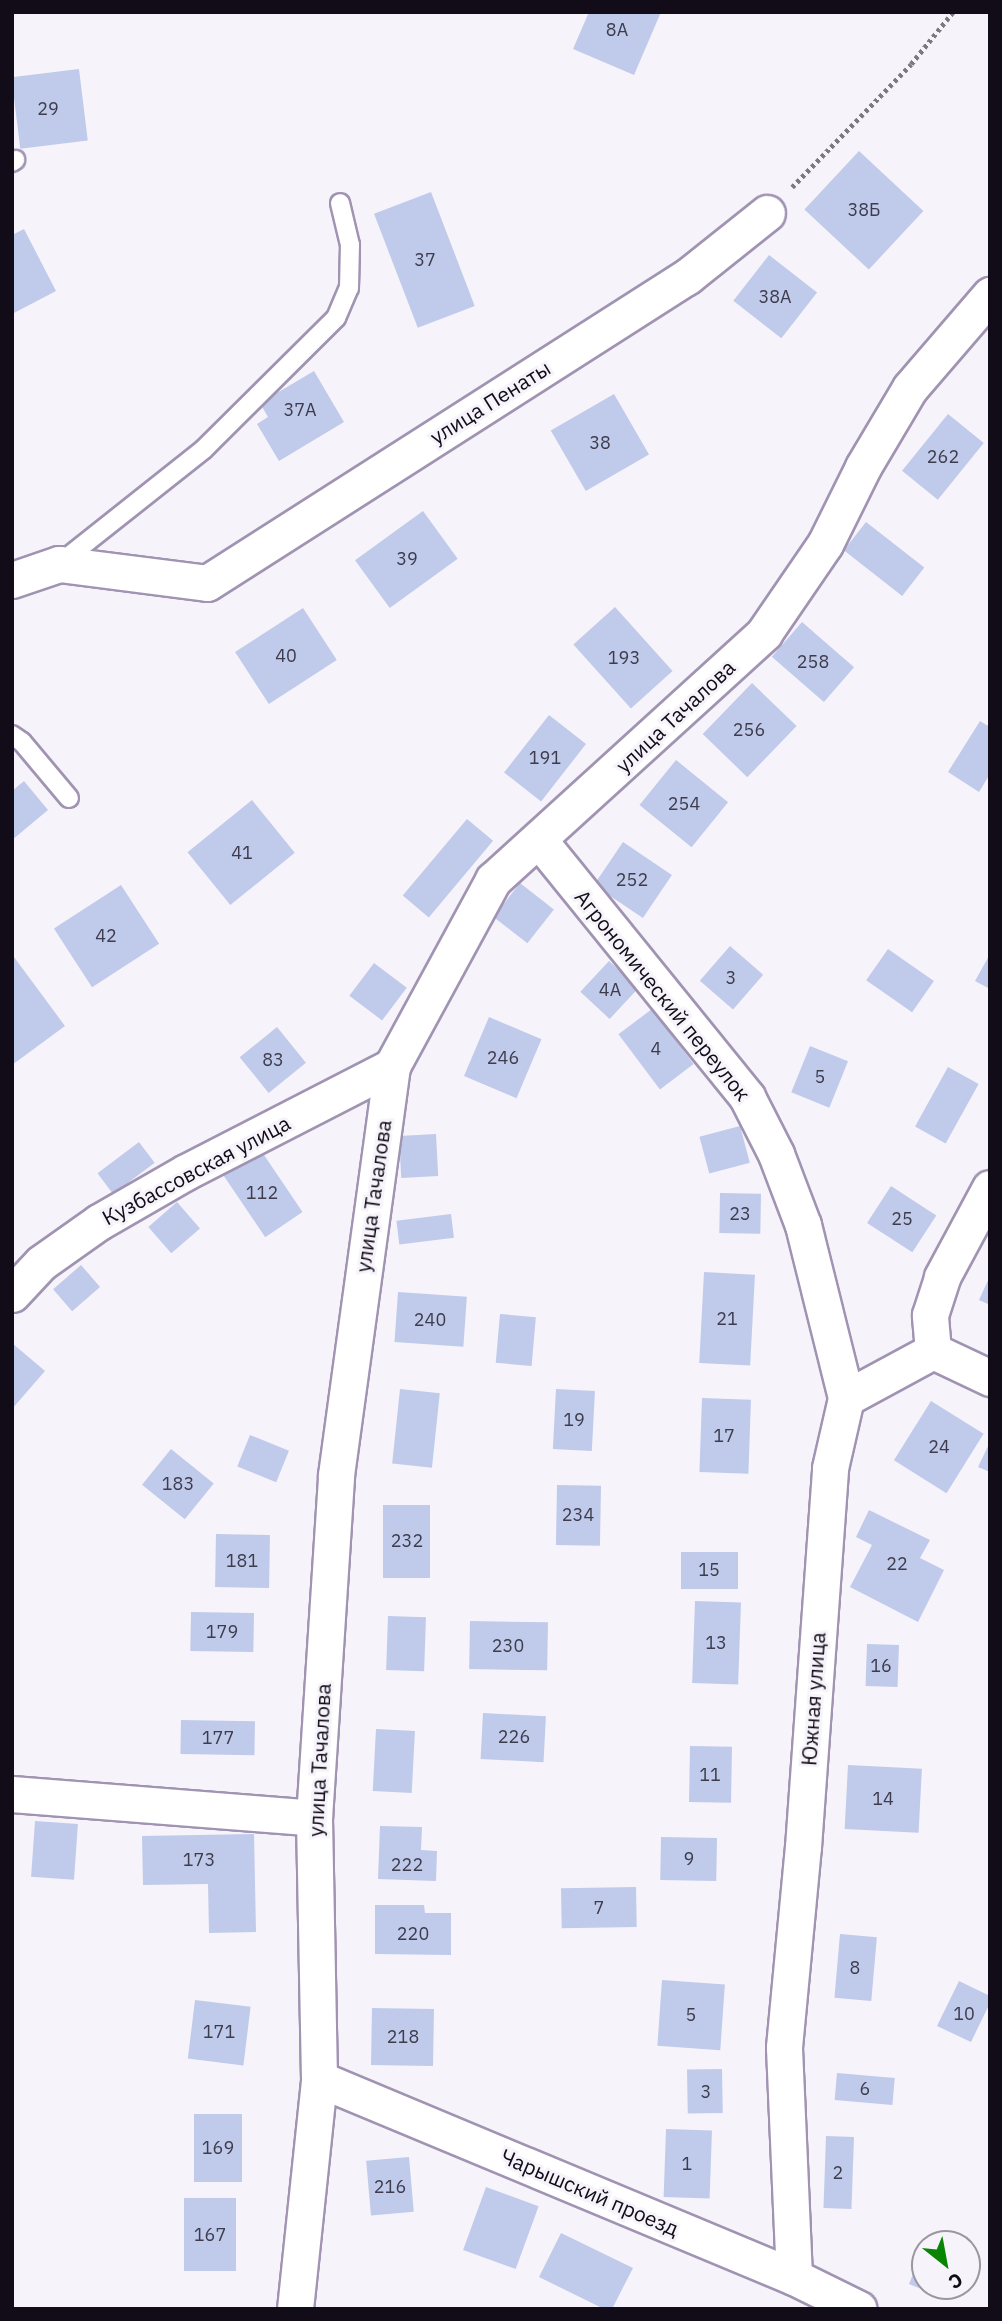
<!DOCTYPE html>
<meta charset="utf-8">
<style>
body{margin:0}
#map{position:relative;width:1002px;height:2321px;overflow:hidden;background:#f6f4fa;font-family:"IBM Plex Sans",sans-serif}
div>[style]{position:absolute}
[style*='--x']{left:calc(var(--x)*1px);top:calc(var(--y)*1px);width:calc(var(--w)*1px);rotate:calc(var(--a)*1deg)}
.building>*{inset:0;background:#c0caeb;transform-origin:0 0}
.path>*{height:4.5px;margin-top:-2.25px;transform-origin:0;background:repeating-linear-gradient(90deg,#7d7982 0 3.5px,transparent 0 7px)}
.roads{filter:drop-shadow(2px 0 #a193b2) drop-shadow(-2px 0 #a193b2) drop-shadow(0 2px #a193b2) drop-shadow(0 -2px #a193b2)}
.service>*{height:18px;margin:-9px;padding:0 9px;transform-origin:9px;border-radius:9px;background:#fff}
.minor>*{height:35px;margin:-17.5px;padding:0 17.5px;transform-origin:17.5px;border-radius:17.5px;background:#fff}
span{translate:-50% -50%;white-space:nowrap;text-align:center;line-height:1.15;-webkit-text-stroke:6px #f6f4fa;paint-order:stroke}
.number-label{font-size:18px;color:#3d3c4c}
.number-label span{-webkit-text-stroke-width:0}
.street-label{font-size:21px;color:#110c17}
.frame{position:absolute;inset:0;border:14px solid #110c17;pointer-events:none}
.north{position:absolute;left:911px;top:2230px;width:70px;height:70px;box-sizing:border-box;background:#f6f4fa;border:2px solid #9a979f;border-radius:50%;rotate:149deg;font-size:19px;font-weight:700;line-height:28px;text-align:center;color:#110c17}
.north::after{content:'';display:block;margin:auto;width:24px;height:32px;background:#088503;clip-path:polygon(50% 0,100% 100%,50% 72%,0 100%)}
</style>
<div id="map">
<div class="building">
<i style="clip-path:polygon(589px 12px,661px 12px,634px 75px,573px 49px)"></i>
<i style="left:79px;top:69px;width:72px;height:68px;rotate:83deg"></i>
<i style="left:859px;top:151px;width:88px;height:80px;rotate:43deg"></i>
<i style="left:431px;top:192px;width:122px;height:61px;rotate:69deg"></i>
<i style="clip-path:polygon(24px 229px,56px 291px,12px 314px,12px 235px)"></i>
<i style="left:769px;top:255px;width:61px;height:58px;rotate:38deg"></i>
<i style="clip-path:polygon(314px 371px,344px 422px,279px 461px,257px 424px,268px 417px,260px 403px)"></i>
<i style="left:614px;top:394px;width:70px;height:73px;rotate:60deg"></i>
<i style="left:948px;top:414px;width:46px;height:73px;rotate:39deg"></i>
<i style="left:423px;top:511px;width:59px;height:84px;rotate:54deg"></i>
<i style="left:866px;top:522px;width:74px;height:36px;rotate:38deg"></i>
<i style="left:615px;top:607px;width:86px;height:56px;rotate:48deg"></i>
<i style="left:303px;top:608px;width:62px;height:81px;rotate:57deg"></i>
<i style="left:802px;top:622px;width:69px;height:46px;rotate:41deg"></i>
<i style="left:752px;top:683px;width:62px;height:71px;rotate:44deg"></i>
<i style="left:549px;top:715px;width:47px;height:73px;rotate:38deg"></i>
<i style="clip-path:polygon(980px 721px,990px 727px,990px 774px,979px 792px,948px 772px)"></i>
<i style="left:676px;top:760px;width:67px;height:58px;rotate:39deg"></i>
<i style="clip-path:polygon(24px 781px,48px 810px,12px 840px,12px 791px)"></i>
<i style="left:252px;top:800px;width:68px;height:83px;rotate:51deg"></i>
<i style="left:467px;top:819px;width:34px;height:100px;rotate:40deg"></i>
<i style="left:623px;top:842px;width:59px;height:52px;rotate:34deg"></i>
<i style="left:520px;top:883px;width:43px;height:43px;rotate:38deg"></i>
<i style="left:121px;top:885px;width:70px;height:80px;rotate:57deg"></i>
<i style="left:730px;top:946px;width:44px;height:46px;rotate:41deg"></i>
<i style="left:888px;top:949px;width:56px;height:38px;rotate:35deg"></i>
<i style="clip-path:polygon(990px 954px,990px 989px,975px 981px)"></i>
<i style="clip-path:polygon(14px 957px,65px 1026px,12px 1065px,12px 959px)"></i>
<i style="left:609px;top:961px;width:40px;height:42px;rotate:43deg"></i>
<i style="left:374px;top:963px;width:41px;height:41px;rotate:37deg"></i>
<i style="left:652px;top:1009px;width:69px;height:42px;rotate:53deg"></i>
<i style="left:489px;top:1017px;width:57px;height:64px;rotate:23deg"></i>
<i style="left:277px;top:1027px;width:46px;height:48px;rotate:51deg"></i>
<i style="left:810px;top:1046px;width:41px;height:50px;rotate:22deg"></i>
<i style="left:948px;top:1067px;width:35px;height:68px;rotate:29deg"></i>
<i style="left:740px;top:1126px;width:38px;height:42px;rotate:75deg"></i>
<i style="left:436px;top:1134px;width:42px;height:37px;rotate:87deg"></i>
<i style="left:139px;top:1142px;width:26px;height:52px;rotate:53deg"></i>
<i style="left:260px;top:1149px;width:76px;height:45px;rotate:56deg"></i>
<i style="left:891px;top:1186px;width:54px;height:44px;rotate:33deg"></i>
<i style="left:720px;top:1193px;width:41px;height:40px;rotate:1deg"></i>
<i style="left:177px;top:1202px;width:35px;height:38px;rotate:49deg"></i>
<i style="left:451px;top:1214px;width:24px;height:55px;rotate:83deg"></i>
<i style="left:81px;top:1265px;width:29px;height:37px;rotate:49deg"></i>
<i style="left:704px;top:1272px;width:51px;height:91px;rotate:3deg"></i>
<i style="clip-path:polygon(990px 1276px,990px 1305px,979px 1300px)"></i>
<i style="left:398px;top:1292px;width:69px;height:50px;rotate:4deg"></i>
<i style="left:500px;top:1314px;width:36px;height:49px;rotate:5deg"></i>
<i style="clip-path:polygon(12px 1343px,45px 1371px,12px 1409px)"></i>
<i style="left:400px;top:1389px;width:40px;height:75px;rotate:6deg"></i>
<i style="left:556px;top:1389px;width:39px;height:60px;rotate:3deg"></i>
<i style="left:702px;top:1398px;width:49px;height:74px;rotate:2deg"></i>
<i style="left:931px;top:1401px;width:62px;height:70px;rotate:32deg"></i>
<i style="left:250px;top:1435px;width:42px;height:34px;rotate:22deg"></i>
<i style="clip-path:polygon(990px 1442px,990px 1472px,978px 1467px)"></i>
<i style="left:171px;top:1449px;width:55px;height:46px;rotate:39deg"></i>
<i style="left:557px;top:1485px;width:44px;height:60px;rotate:1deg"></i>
<i style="left:383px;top:1505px;width:47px;height:73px"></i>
<i style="clip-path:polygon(869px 1510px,930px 1540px,920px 1558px,944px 1570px,918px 1622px,850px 1587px,872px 1545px,856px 1537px)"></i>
<i style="left:216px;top:1534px;width:54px;height:53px;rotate:1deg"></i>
<i style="left:681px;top:1552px;width:57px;height:37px"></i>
<i style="left:695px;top:1601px;width:46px;height:82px;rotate:2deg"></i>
<i style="left:191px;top:1612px;width:63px;height:39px;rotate:1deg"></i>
<i style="left:388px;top:1616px;width:38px;height:54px;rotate:2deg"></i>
<i style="left:470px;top:1621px;width:78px;height:48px;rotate:1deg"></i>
<i style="left:867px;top:1644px;width:32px;height:42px;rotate:2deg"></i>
<i style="left:483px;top:1713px;width:63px;height:46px;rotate:3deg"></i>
<i style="left:181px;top:1720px;width:74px;height:34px;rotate:1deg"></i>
<i style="left:376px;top:1729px;width:39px;height:62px;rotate:3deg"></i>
<i style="left:690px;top:1746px;width:42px;height:56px;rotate:1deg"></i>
<i style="left:848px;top:1765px;width:74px;height:64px;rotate:3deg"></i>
<i style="left:35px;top:1821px;width:43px;height:56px;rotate:4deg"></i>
<i style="clip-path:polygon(380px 1826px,422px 1827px,421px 1850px,437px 1851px,436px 1881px,378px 1879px)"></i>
<i style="clip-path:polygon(254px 1834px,256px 1932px,209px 1933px,208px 1884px,143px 1885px,142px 1836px)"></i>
<i style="left:661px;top:1837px;width:56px;height:43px;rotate:1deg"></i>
<i style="left:636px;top:1887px;width:40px;height:75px;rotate:89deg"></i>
<i style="clip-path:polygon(375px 1905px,424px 1905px,425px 1913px,451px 1913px,451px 1955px,375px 1954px)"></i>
<i style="left:840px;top:1934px;width:37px;height:64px;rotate:5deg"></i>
<i style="left:662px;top:1980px;width:63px;height:66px;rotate:4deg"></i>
<i style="clip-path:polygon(959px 1981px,990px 1996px,990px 2003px,971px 2042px,937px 2026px)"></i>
<i style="left:195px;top:2000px;width:56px;height:59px;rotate:7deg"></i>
<i style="left:372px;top:2008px;width:62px;height:57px;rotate:1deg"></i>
<i style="left:722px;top:2069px;width:44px;height:35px;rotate:89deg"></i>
<i style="left:837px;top:2073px;width:58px;height:27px;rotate:5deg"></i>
<i style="left:194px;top:2114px;width:48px;height:68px"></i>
<i style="left:666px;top:2129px;width:46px;height:68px;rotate:2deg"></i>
<i style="left:826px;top:2136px;width:28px;height:72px;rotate:2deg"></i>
<i style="left:409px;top:2157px;width:55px;height:43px;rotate:85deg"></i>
<i style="left:486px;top:2187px;width:56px;height:67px;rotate:20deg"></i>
<i style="left:184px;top:2198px;width:52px;height:73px"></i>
<i style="clip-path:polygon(561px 2233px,633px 2268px,612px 2309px,604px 2309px,539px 2277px)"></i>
<i style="clip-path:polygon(927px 2239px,940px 2244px,925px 2244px,925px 2286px,948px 2286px,943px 2298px,909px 2284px)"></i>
</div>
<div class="path">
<i style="--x:792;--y:187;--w:171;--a:-45.9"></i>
<i style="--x:911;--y:64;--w:67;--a:-51.1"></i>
</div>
<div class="roads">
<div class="service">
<i style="--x:12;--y:162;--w:4;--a:-34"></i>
<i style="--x:59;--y:564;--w:185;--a:-38.4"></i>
<i style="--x:204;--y:449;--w:186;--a:-44.8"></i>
<i style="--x:336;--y:318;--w:33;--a:-67"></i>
<i style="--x:349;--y:288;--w:43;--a:-88.7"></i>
<i style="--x:350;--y:245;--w:43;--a:-103.4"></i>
<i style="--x:12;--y:735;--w:12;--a:35"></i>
<i style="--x:22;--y:742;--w:73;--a:50"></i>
</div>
<div class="minor">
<i style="--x:12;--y:580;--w:50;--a:-18.8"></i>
<i style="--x:59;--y:564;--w:149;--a:7.3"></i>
<i style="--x:207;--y:583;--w:571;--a:-32.55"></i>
<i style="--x:688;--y:276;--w:101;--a:-38.6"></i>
<i style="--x:539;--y:840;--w:331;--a:51"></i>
<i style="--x:747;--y:1097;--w:64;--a:63"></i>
<i style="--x:776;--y:1154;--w:76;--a:69.2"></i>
<i style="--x:803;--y:1225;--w:178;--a:76"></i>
<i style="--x:12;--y:1294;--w:42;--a:-46.9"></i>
<i style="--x:41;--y:1263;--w:71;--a:-35.3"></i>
<i style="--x:99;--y:1222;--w:100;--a:-29.9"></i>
<i style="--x:186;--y:1172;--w:232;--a:-27.2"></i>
<i style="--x:933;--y:1351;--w:63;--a:25.3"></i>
<i style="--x:12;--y:1794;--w:303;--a:4.5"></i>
<i style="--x:319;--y:2079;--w:515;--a:22.63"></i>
<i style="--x:794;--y:2277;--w:72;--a:26.2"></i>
<i style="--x:794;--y:2277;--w:230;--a:-92.5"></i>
<i style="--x:784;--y:2047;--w:201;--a:-84.6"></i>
<i style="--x:803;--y:1847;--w:380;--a:-85.9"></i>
<i style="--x:830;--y:1468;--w:72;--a:-77.1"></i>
<i style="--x:846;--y:1398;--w:99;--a:-28.4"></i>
<i style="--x:933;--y:1351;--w:36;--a:-95"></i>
<i style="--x:930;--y:1315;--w:40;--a:-72"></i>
<i style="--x:942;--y:1277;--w:101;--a:-61.7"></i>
<i style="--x:295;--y:2309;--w:231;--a:-84"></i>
<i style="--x:319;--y:2079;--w:261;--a:-91.1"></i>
<i style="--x:314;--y:1818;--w:344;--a:-86.3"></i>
<i style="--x:336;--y:1475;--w:413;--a:-82.2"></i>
<i style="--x:392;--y:1066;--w:212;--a:-61.5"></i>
<i style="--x:493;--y:880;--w:367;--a:-42.3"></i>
<i style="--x:764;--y:633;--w:108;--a:-55.6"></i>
<i style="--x:825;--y:544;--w:86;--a:-63.7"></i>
<i style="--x:863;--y:467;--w:92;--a:-59.3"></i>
<i style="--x:910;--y:388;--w:123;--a:-49.3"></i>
</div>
</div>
<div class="number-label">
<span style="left:617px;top:30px">8А</span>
<span style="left:48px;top:109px">29</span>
<span style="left:864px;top:210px">38Б</span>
<span style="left:425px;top:260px">37</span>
<span style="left:775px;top:297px">38А</span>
<span style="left:300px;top:410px">37А</span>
<span style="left:600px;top:443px">38</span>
<span style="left:943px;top:457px">262</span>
<span style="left:407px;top:559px">39</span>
<span style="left:286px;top:656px">40</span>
<span style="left:624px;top:658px">193</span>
<span style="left:813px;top:662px">258</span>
<span style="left:749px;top:730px">256</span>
<span style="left:545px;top:758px">191</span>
<span style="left:684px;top:804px">254</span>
<span style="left:242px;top:853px">41</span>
<span style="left:632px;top:880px">252</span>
<span style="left:106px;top:936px">42</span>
<span style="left:731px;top:978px">3</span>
<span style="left:610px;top:990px">4А</span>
<span style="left:656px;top:1049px">4</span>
<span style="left:503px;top:1058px">246</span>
<span style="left:273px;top:1060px">83</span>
<span style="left:820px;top:1077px">5</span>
<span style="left:262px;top:1193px">112</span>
<span style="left:740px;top:1214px">23</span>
<span style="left:902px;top:1219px">25</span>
<span style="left:727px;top:1319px">21</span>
<span style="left:430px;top:1320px">240</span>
<span style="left:574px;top:1420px">19</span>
<span style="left:724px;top:1436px">17</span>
<span style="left:939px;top:1447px">24</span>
<span style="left:178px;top:1484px">183</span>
<span style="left:578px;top:1515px">234</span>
<span style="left:407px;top:1541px">232</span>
<span style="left:242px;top:1561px">181</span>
<span style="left:897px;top:1564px">22</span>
<span style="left:709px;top:1570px">15</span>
<span style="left:222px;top:1632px">179</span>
<span style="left:716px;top:1643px">13</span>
<span style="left:508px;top:1646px">230</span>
<span style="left:881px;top:1666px">16</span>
<span style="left:514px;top:1737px">226</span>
<span style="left:218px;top:1738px">177</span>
<span style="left:710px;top:1775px">11</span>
<span style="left:883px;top:1799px">14</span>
<span style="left:689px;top:1859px">9</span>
<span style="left:199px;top:1860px">173</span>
<span style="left:407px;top:1865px">222</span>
<span style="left:599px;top:1908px">7</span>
<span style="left:413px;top:1934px">220</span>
<span style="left:855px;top:1968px">8</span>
<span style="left:964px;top:2014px">10</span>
<span style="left:691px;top:2015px">5</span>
<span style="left:219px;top:2032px">171</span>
<span style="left:403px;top:2037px">218</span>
<span style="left:865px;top:2089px">6</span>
<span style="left:706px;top:2092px">3</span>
<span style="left:218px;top:2148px">169</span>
<span style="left:687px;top:2164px">1</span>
<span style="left:838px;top:2173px">2</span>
<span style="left:390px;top:2187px">216</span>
<span style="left:210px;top:2235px">167</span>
</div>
<div class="street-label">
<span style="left:490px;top:402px;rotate:-32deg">улица Пенаты</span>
<span style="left:675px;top:716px;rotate:-43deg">улица Тачалова</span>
<span style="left:663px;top:995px;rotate:51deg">Агрономический переулок</span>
<span style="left:196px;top:1170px;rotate:-28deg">Кузбассовская улица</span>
<span style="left:373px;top:1196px;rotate:-82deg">улица Тачалова</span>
<span style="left:813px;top:1699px;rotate:-86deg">Южная улица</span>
<span style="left:319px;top:1760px;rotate:-87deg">улица Тачалова</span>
<span style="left:590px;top:2192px;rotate:23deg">Чарышский проезд</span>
</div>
<div class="frame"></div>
<div class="north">С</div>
</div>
